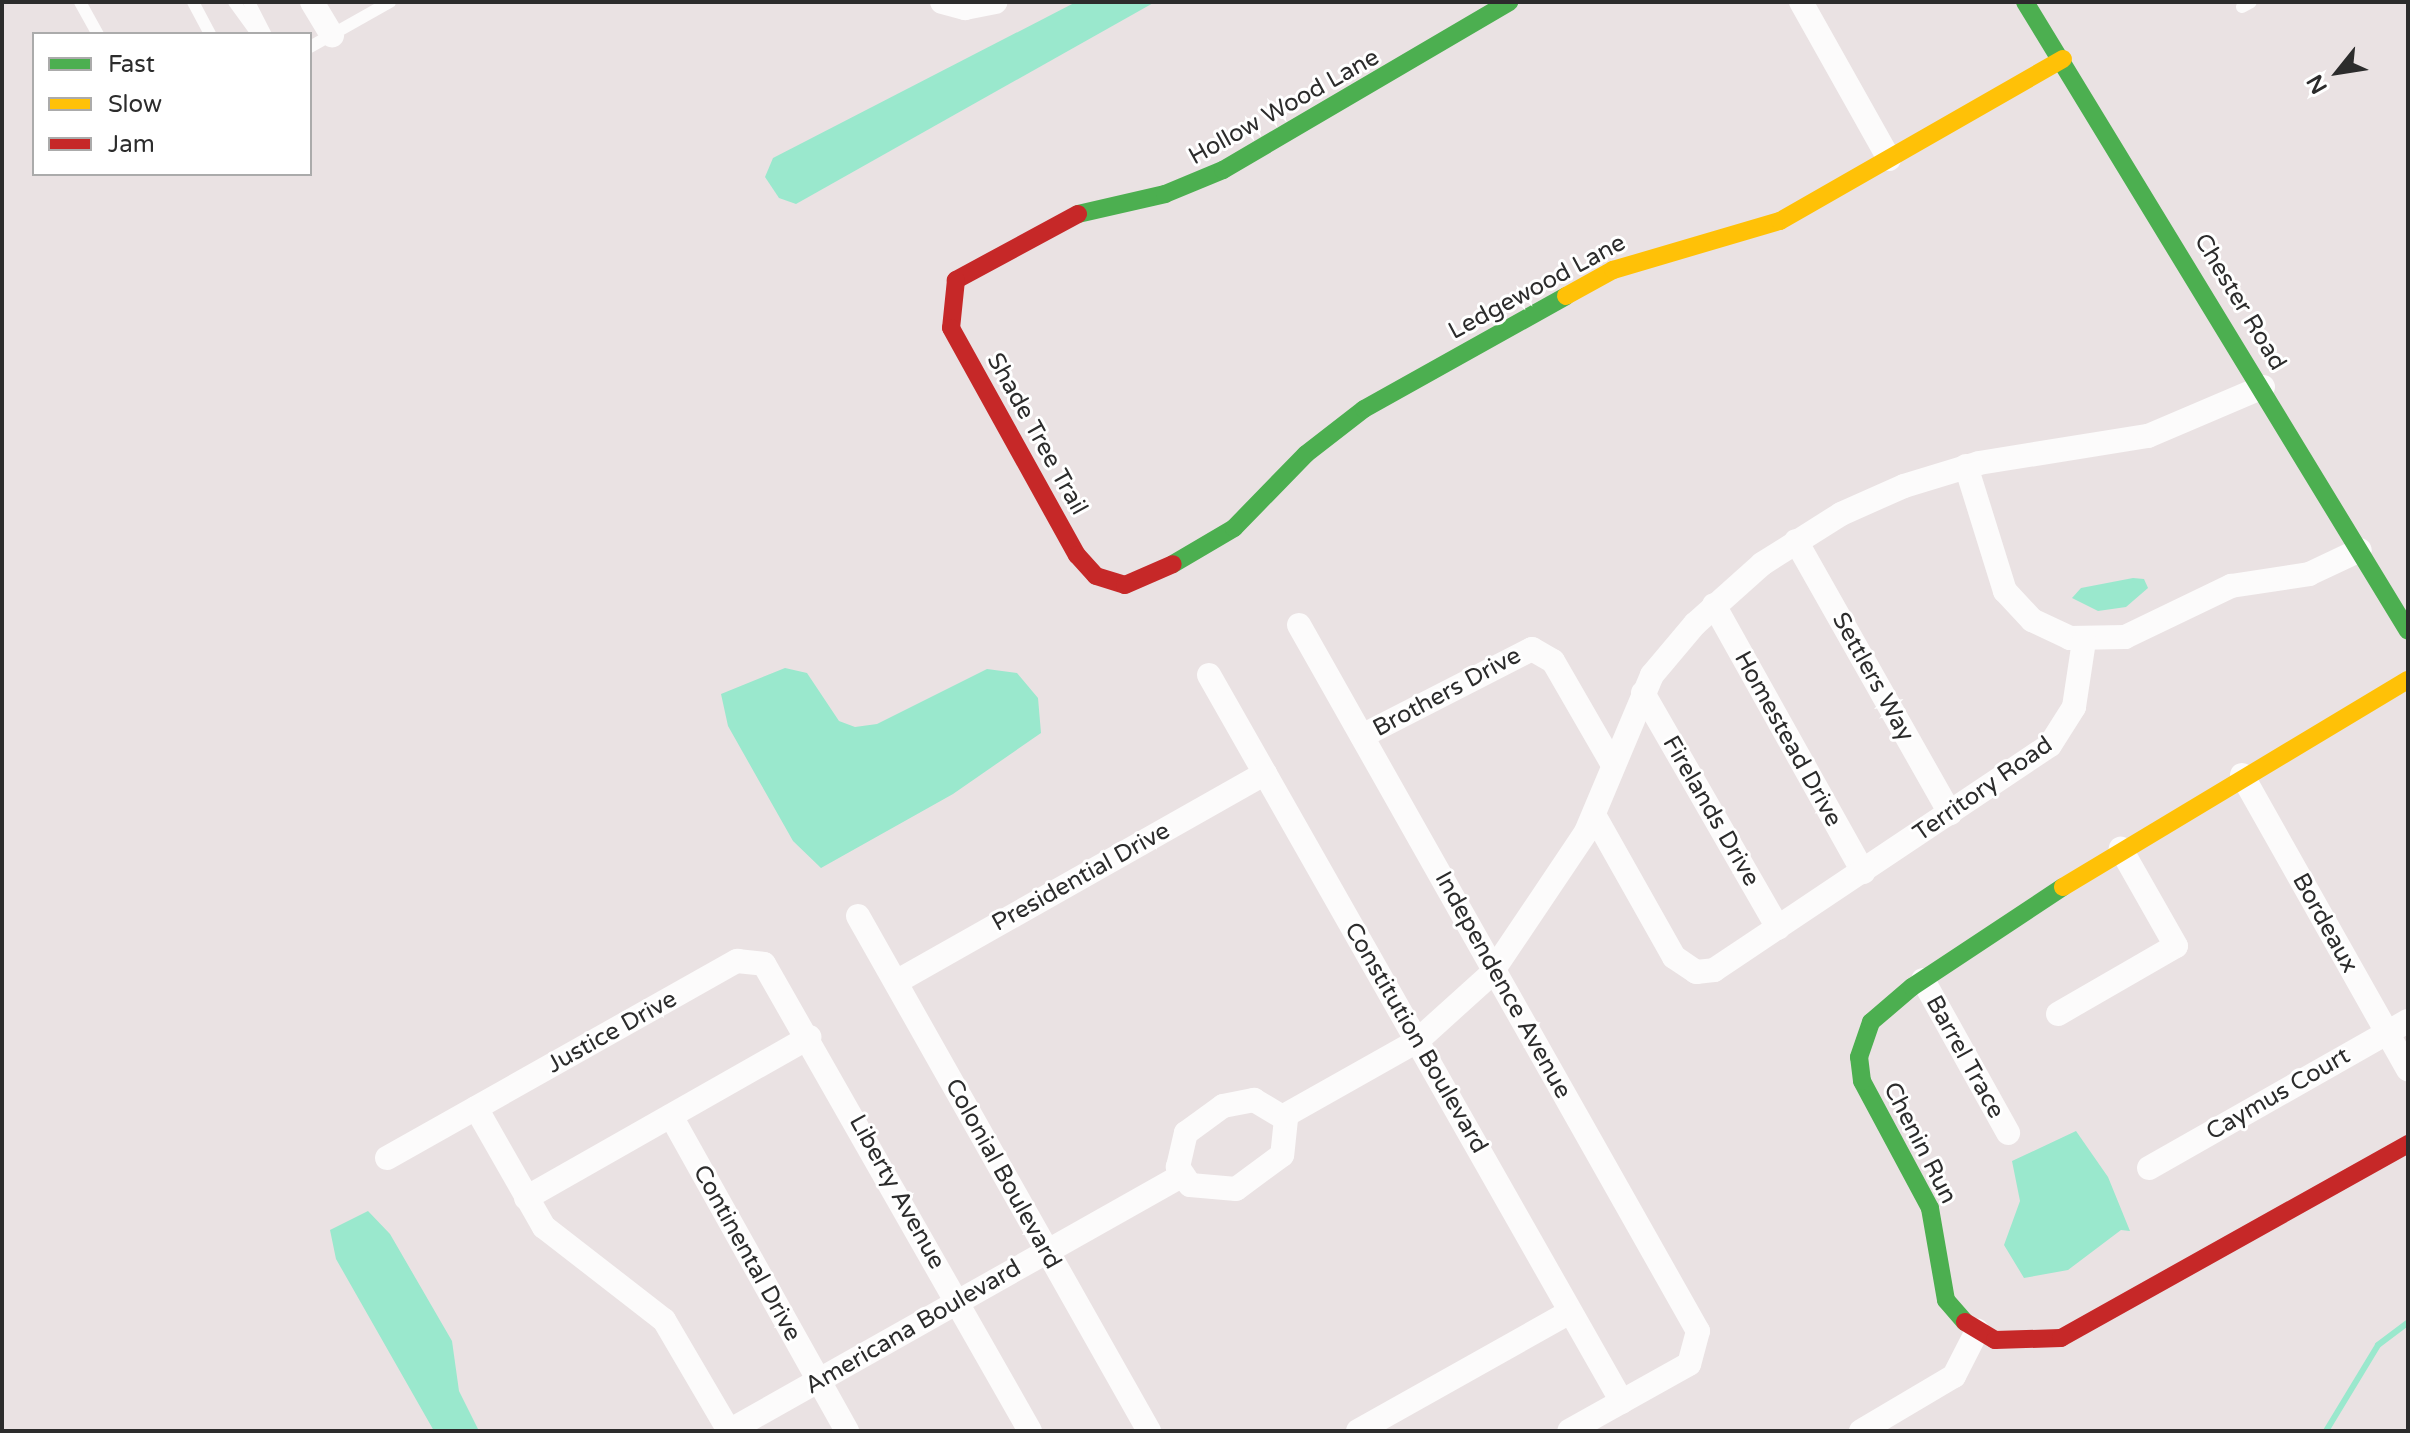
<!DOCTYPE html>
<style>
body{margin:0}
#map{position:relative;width:2410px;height:1433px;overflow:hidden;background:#eae2e3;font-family:"Varela Round",sans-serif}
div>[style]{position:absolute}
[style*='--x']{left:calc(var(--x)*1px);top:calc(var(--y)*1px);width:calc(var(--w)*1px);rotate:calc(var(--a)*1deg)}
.water>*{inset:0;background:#9ae8cd}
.stream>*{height:6px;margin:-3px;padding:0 3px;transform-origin:3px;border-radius:3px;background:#9ae8cd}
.lane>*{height:12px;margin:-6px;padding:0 6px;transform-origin:6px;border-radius:6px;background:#fcfbfb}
.street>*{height:24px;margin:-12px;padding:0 12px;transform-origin:12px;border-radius:12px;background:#fcfbfb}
.fast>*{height:18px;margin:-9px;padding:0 9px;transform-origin:9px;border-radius:9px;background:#4caf50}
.slow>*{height:18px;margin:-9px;padding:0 9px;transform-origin:9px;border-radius:9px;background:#ffc107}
.jam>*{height:18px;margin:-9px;padding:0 9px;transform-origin:9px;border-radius:9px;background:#c62828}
span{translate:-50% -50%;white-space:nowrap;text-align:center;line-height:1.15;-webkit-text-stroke:6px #fff;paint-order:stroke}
.street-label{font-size:24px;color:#2c2c2c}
.frame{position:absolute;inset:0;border:4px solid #2c2c2c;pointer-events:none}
.legend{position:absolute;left:32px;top:32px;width:280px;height:144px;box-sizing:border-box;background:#fff;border:2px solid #ababab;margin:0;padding:10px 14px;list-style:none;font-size:24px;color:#2c2c2c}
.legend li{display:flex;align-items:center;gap:16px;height:40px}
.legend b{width:40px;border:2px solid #ababab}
.north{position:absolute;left:2298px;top:32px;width:80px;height:80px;-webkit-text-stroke:6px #fff;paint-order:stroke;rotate:240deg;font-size:22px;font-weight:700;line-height:32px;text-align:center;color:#2c2c2c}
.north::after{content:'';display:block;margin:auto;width:28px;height:36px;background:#2c2c2c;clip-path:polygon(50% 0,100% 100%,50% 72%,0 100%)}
</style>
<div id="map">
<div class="water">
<i style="clip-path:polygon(1076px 2px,1155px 2px,796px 204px,779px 198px,765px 177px,773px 158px)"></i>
<i style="clip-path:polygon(2133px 578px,2144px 579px,2148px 588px,2126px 607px,2098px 611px,2072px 598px,2081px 588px)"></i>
<i style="clip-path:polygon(785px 668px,807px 673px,839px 721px,855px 727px,877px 724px,987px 669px,1017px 673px,1038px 698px,1041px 733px,953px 794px,821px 868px,793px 841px,728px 726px,721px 694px)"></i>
<i style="clip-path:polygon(2076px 1131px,2108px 1177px,2130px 1231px,2121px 1230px,2068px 1270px,2024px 1278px,2004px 1245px,2020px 1201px,2012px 1161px)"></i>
<i style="clip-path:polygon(368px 1211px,390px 1234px,452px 1341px,459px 1391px,479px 1431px,434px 1431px,336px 1259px,330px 1230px)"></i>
</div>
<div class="stream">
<i style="--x:2326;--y:1431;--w:100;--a:-58.8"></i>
<i style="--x:2378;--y:1345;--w:38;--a:-37"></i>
</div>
<div class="lane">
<i style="--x:80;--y:2;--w:37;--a:61"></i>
<i style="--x:193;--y:2;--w:36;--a:62"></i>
<i style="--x:234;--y:2;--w:39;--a:54"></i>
<i style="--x:249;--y:2;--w:36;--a:63"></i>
<i style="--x:2242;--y:7;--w:10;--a:-29"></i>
<i style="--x:310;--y:47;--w:92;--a:-29.4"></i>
</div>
<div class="street">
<i style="--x:312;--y:2;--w:39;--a:59"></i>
<i style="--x:942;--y:2;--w:24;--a:15"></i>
<i style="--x:965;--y:8;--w:31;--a:-11"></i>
<i style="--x:1801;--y:2;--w:180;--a:60.7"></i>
<i style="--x:1966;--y:466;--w:131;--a:72.7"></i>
<i style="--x:2005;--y:591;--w:40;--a:47"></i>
<i style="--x:2032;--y:620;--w:42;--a:25.3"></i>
<i style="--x:2070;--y:638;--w:55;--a:-1"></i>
<i style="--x:2125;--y:637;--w:118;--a:-25.7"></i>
<i style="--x:2231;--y:586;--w:79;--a:-8.7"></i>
<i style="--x:2309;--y:574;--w:56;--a:-25.2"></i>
<i style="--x:1796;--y:541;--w:313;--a:60.5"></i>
<i style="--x:1714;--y:605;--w:306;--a:60.8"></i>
<i style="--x:1299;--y:625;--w:811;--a:60.53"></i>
<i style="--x:1698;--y:1331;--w:34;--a:105"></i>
<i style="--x:1689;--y:1364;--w:137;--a:150.8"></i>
<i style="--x:1209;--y:675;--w:836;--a:60.4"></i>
<i style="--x:1643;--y:693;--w:271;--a:60.1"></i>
<i style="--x:1362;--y:736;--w:191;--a:-27.1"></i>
<i style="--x:1532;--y:649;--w:24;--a:30"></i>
<i style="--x:1553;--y:661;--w:120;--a:60"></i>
<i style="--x:2242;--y:775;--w:338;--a:60.6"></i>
<i style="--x:1594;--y:815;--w:163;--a:60.6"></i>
<i style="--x:1674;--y:957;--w:27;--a:34"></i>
<i style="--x:1696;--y:972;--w:18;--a:-6"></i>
<i style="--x:1714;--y:970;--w:404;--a:-33.8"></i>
<i style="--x:2050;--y:745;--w:45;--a:-57.7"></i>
<i style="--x:2074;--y:707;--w:67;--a:-81.4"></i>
<i style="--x:858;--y:916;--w:592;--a:60.53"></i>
<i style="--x:1923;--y:980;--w:175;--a:60.9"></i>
<i style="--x:896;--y:982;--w:424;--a:-29.5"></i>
<i style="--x:2058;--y:1014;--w:136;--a:-30"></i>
<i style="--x:2176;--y:946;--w:112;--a:-119.6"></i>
<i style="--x:1254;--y:1100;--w:37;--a:31"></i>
<i style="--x:1286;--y:1119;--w:36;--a:96"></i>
<i style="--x:1282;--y:1155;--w:57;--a:143.5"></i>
<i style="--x:1236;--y:1189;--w:46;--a:-175"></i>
<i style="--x:1190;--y:1185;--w:22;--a:-124"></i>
<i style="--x:1178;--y:1167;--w:35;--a:-77"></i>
<i style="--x:1186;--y:1133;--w:46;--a:-36.1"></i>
<i style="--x:1223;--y:1106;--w:32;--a:-11"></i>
<i style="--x:476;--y:1108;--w:137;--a:60.3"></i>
<i style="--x:544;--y:1227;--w:152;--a:37.8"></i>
<i style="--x:664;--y:1320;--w:129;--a:59.6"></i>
<i style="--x:671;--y:1116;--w:361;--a:60.8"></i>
<i style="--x:1284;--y:1116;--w:153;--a:-29.4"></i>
<i style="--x:1417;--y:1041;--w:98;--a:-42.1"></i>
<i style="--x:1490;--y:975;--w:172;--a:-56.1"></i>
<i style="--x:1586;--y:832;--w:170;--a:-67.2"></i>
<i style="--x:1652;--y:675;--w:67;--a:-49.9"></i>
<i style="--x:1695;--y:624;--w:90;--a:-41.8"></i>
<i style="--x:1762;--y:564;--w:93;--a:-32.3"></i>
<i style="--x:1841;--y:514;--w:69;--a:-24"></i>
<i style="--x:1904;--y:486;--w:78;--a:-17"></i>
<i style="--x:1979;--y:463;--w:171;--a:-9.1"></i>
<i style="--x:2148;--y:436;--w:125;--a:-23.1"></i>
<i style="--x:387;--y:1158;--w:402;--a:-29.4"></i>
<i style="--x:737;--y:961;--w:27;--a:6"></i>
<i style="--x:764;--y:964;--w:537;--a:60.33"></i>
<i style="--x:2149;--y:1168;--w:298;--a:-29.6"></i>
<i style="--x:526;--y:1198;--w:326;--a:-29.6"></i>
<i style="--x:729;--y:1431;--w:519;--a:-29.43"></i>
<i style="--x:1358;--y:1431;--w:243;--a:-29.3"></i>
<i style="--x:1861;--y:1431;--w:108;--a:-30.6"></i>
<i style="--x:1954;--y:1376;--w:51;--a:-62.9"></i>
</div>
<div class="fast">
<i style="--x:2025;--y:2;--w:736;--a:58.66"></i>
<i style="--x:1078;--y:214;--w:89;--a:-12.9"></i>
<i style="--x:1165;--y:194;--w:63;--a:-22.5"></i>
<i style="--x:1223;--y:170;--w:332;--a:-30.4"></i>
<i style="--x:1173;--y:564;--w:71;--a:-30.5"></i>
<i style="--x:1234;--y:528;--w:103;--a:-45.8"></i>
<i style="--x:1306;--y:454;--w:73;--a:-37.8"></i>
<i style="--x:1364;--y:409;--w:231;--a:-29.2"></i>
<i style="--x:1965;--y:1322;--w:29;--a:-131"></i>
<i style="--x:1946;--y:1300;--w:93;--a:-99.9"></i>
<i style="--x:1930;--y:1208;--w:144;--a:-118.2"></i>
<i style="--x:1862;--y:1081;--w:24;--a:-97"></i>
<i style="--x:1859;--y:1057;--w:37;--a:-71"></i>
<i style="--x:1871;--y:1022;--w:54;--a:-40.5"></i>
<i style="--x:1912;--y:987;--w:181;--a:-33.5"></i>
</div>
<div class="slow">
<i style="--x:1566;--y:296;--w:54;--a:-29"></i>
<i style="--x:1613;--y:270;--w:174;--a:-16.4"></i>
<i style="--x:1780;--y:221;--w:326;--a:-29.8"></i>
<i style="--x:2063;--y:887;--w:402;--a:-31"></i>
</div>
<div class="jam">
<i style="--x:1078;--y:214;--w:139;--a:151.6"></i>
<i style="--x:956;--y:280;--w:48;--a:95.9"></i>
<i style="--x:951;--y:328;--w:260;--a:61"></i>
<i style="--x:1077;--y:555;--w:28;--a:48"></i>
<i style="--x:1096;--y:576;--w:30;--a:17"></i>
<i style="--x:1125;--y:585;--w:52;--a:-23.6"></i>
<i style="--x:1965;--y:1322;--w:35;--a:31"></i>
<i style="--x:1995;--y:1340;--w:66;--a:-1.7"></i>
<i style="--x:2061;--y:1338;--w:398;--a:-29.2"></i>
</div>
<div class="street-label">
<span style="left:1284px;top:107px;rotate:-29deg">Hollow Wood Lane</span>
<span style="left:1537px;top:287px;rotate:-28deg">Ledgewood Lane</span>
<span style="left:2240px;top:302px;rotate:59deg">Chester Road</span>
<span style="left:1037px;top:434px;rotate:61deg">Shade Tree Trail</span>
<span style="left:1873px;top:677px;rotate:61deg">Settlers Way</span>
<span style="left:1447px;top:692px;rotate:-28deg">Brothers Drive</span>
<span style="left:1788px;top:739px;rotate:61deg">Homestead Drive</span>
<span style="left:1983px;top:789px;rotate:-35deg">Territory Road</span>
<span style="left:1711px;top:811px;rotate:60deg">Firelands Drive</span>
<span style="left:1081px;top:877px;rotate:-29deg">Presidential Drive</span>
<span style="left:2325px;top:923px;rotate:61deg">Bordeaux</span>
<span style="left:1503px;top:985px;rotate:61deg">Independence Avenue</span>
<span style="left:612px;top:1032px;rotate:-29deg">Justice Drive</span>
<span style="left:1416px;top:1038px;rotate:60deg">Constitution Boulevard</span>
<span style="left:1965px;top:1057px;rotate:61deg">Barrel Trace</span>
<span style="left:2278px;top:1094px;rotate:-30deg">Caymus Court</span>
<span style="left:1920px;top:1143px;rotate:63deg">Chenin Run</span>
<span style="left:1003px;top:1174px;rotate:61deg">Colonial Boulevard</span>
<span style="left:897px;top:1192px;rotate:61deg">Liberty Avenue</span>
<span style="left:747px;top:1253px;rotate:61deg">Continental Drive</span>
<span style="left:913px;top:1327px;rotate:-30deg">Americana Boulevard</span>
</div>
<div class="frame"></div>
<ul class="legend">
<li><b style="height:10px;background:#4caf50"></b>Fast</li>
<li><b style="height:10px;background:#ffc107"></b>Slow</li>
<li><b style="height:10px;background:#c62828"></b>Jam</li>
</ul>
<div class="north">N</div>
</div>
